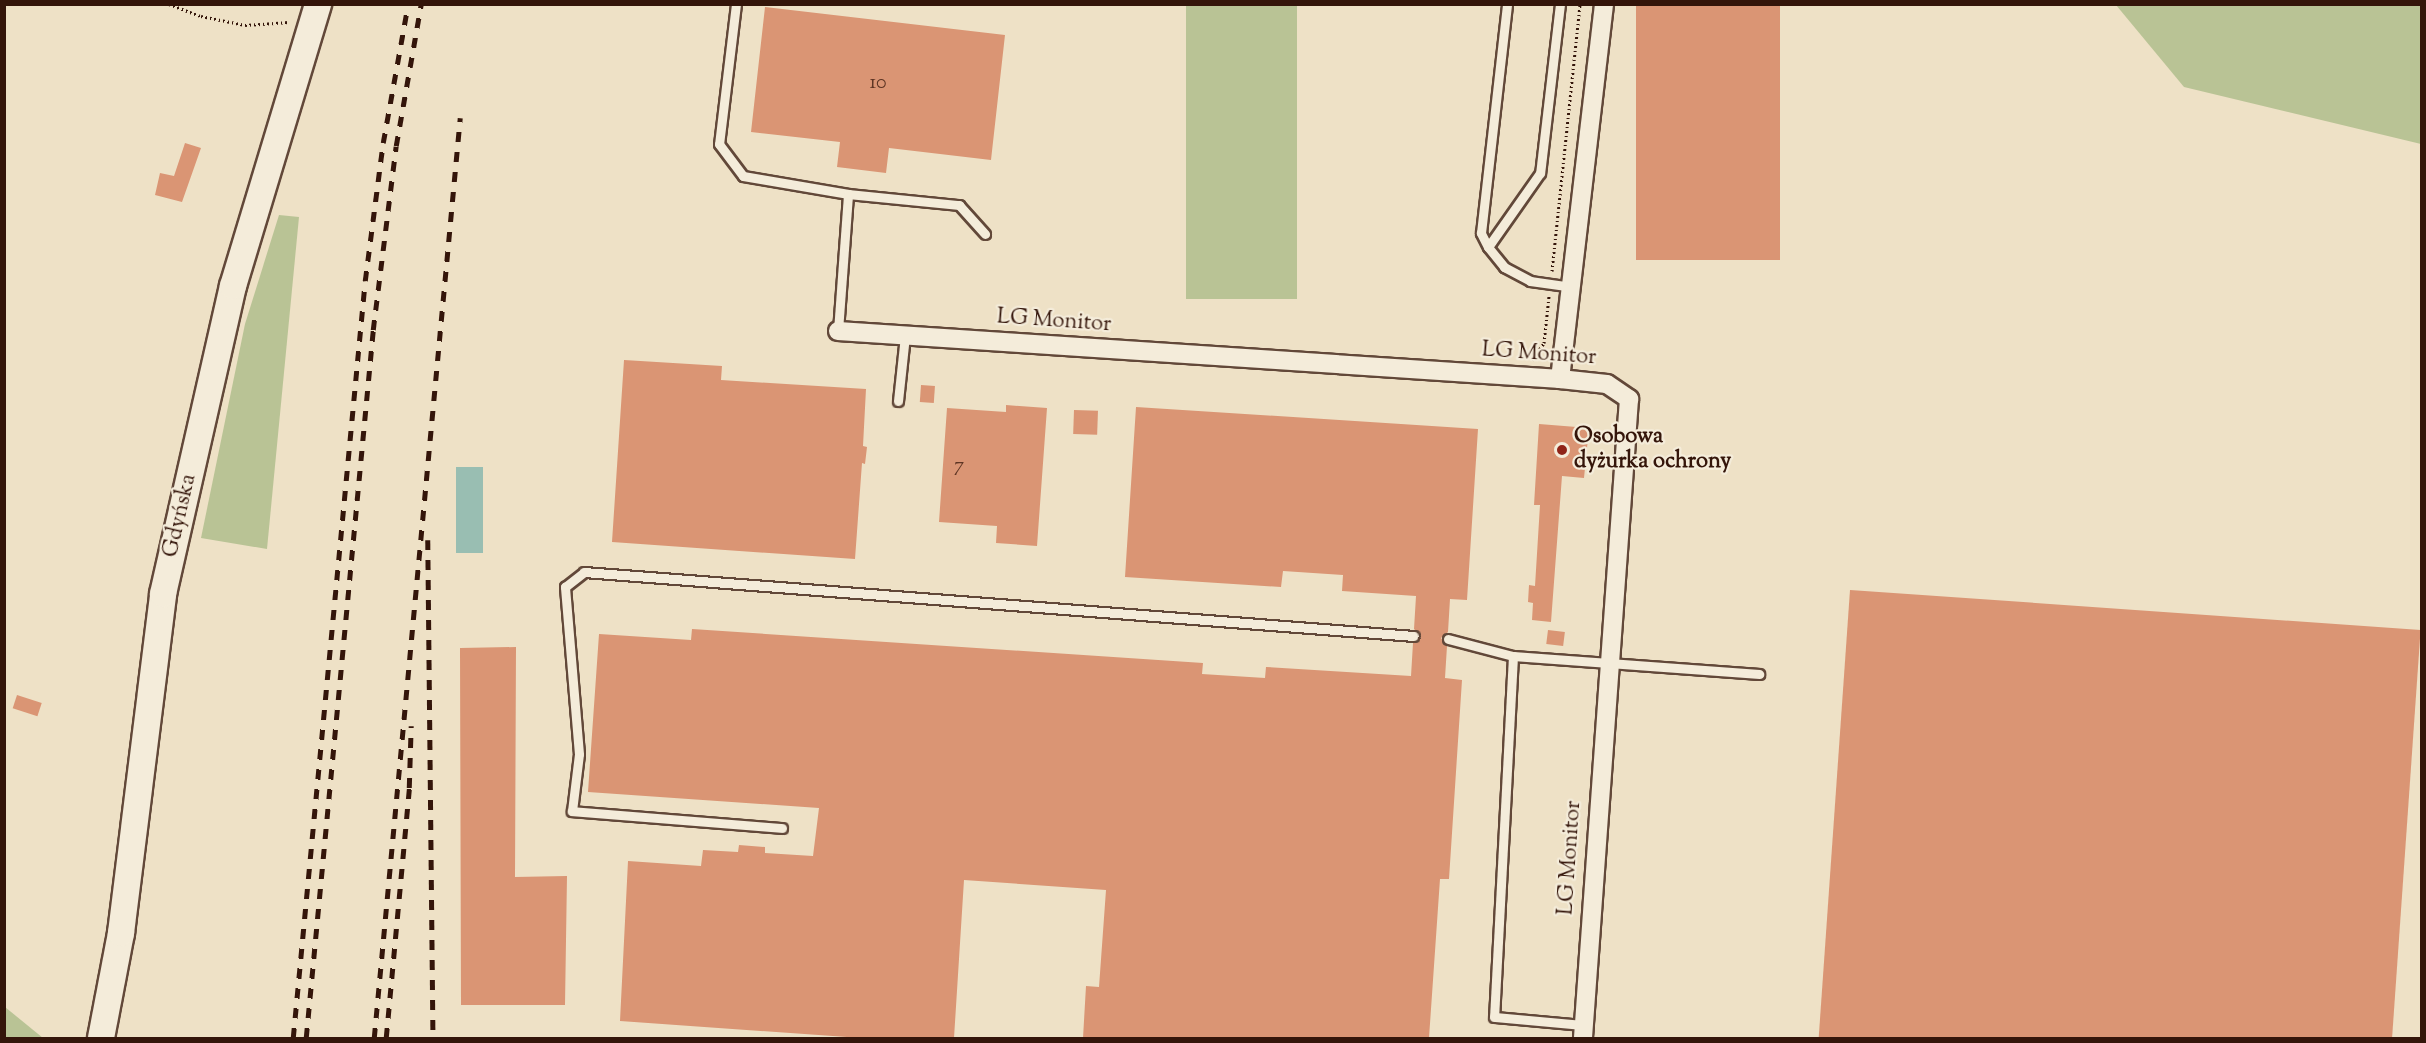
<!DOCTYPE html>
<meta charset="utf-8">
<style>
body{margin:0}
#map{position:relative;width:2426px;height:1043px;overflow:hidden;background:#eee1c6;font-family:"Sorts Mill Goudy",serif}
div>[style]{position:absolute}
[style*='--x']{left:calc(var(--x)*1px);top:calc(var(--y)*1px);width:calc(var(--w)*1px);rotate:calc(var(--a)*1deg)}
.green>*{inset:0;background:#b9c395;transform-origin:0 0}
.water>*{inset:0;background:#99beb2;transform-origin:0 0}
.building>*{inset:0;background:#da9574;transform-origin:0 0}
.path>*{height:3px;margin-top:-1.5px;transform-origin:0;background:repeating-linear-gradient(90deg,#34150a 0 1.5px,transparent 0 4.5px)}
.roads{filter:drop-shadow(2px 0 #624839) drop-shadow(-2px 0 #624839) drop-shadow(0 2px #624839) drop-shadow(0 -2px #624839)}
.service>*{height:9px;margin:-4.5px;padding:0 4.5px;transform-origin:4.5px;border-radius:4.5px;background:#f4ecda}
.minor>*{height:18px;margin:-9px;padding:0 9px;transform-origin:9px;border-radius:9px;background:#f4ecda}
.secondary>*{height:26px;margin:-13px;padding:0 13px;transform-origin:13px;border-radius:13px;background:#f4ecda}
.rail>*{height:4.5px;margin-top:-2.25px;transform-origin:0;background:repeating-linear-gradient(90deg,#34150a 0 10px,transparent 0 20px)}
.dots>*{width:16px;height:16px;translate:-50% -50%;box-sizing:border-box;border:3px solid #f4ecda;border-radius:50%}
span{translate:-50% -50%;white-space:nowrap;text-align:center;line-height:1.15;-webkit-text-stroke:4.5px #f4ecda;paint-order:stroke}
.number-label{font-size:20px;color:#5e3524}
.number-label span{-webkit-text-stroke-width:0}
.street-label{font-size:22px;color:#34150a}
.poi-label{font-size:22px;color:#34150a;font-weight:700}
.left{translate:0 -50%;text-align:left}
.frame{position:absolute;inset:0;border:6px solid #34150a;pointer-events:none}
</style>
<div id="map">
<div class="green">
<i style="left:1186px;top:5px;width:111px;height:294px"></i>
<i style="clip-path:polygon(2116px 5px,2421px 5px,2421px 144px,2184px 87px)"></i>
<i style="clip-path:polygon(279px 215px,299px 217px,267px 549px,201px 538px,245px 324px)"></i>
<i style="clip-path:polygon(4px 1007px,5px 1007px,43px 1038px,5px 1038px)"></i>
</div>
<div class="water">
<i style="left:456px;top:467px;width:27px;height:86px"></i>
</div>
<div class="building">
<i style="left:1636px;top:4px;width:144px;height:256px"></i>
<i style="clip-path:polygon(765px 7px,1005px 35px,991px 160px,889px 148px,886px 173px,837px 167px,840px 142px,751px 132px)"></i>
<i style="clip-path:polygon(185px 143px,201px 148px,182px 202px,155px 195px,160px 173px,174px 176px)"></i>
<i style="clip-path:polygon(624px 360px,722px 366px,721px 380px,866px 389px,863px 446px,867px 447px,865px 464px,862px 463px,855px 559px,612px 542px)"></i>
<i style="left:921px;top:385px;width:14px;height:17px;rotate:4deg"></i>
<i style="clip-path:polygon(1006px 405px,1047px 408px,1037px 546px,996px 543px,997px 526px,939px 522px,947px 408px,1006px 412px)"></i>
<i style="clip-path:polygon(1136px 407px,1478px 429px,1467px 600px,1450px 599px,1448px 632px,1441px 638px,1447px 646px,1445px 678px,1462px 680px,1449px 879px,1440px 879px,1429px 1038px,1083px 1038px,1086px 986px,1099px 987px,1106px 890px,964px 880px,954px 1038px,861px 1038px,620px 1021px,628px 861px,701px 866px,703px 850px,738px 852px,739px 845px,765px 847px,765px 853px,813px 856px,819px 808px,588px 792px,599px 634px,691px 640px,692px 629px,1203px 663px,1202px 674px,1265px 678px,1266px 667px,1411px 676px,1413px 643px,1421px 636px,1414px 629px,1416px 596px,1342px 591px,1343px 575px,1283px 571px,1281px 587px,1125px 577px)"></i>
<i style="left:1074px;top:410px;width:24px;height:24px;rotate:2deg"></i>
<i style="clip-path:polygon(1539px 424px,1589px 428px,1584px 478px,1562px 476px,1551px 622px,1532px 620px,1533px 603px,1528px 602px,1529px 585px,1535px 586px,1540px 505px,1534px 505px)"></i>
<i style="left:1850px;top:590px;width:572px;height:449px;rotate:4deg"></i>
<i style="left:1548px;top:630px;width:17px;height:14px;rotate:7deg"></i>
<i style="clip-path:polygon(516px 647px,515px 877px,567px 876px,565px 1005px,461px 1005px,460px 648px)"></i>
<i style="left:17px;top:695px;width:26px;height:14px;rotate:18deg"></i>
</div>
<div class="path">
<i style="--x:169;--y:4;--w:34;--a:21"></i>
<i style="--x:201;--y:16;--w:45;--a:11.6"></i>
<i style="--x:245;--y:25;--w:44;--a:-3.9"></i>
<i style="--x:1552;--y:271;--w:268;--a:-84"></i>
<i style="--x:1532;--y:360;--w:21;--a:-55"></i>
<i style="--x:1544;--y:343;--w:47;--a:-83.9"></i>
</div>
<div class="roads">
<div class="service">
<i style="--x:736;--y:4;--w:141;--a:96.9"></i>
<i style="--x:719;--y:144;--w:40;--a:53"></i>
<i style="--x:743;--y:176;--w:107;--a:9.7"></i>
<i style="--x:848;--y:194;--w:112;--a:5.7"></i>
<i style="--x:959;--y:205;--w:39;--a:48"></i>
<i style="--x:1560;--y:4;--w:170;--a:96.7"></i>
<i style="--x:1540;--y:173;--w:90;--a:125.1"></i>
<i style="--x:1488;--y:247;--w:26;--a:51"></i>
<i style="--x:1504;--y:267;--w:30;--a:28"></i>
<i style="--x:1530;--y:281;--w:42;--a:8.1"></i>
<i style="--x:1488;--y:247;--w:16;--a:-117"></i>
<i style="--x:1481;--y:233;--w:230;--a:-83.5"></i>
<i style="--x:838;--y:331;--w:137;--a:-85.8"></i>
<i style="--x:898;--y:401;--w:65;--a:-83.9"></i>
<i style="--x:1448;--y:639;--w:67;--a:14.7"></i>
<i style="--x:1513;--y:656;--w:247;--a:4.2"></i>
<i style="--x:1513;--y:656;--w:361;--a:93"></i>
<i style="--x:1494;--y:1017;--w:90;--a:5.1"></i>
<i style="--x:782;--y:828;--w:211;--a:-175.4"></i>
<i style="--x:572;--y:811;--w:57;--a:-83"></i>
<i style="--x:579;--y:754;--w:168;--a:-94.8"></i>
<i style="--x:565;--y:587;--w:24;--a:-38"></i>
<i style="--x:584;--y:572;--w:832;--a:4.41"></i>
</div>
<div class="minor">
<i style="--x:838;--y:331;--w:724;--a:3.8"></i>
<i style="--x:1560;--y:379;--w:47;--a:6.1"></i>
<i style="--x:1607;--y:384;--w:27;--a:34"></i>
<i style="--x:1629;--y:399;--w:641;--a:94.12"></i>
<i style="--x:1560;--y:379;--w:378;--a:-83.3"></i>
</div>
<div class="secondary">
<i style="--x:101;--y:1038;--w:107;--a:-79.2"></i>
<i style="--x:121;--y:933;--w:342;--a:-82.9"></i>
<i style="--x:163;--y:594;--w:316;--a:-77.2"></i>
<i style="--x:233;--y:286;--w:295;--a:-73.2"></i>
</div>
</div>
<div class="rail">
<i style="--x:428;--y:540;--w:498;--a:89.4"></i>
<i style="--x:293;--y:1038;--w:760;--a:-84.57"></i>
<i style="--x:365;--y:281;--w:139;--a:-82.6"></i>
<i style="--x:383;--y:143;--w:141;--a:-79.8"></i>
<i style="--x:306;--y:1038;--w:711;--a:-84.59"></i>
<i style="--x:373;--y:330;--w:185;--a:-82.9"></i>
<i style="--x:396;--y:146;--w:144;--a:-80"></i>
<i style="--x:374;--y:1038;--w:924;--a:-84.66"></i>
<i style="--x:386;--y:1038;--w:251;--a:-84.7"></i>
<i style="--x:409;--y:788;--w:62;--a:-88.2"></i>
</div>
<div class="dots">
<i style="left:1562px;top:450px;background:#8f2418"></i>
</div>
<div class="number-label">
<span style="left:878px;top:83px">10</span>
<span style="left:959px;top:466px">7</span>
</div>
<div class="street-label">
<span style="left:1054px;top:322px;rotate:4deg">LG Monitor</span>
<span style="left:1539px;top:355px;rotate:4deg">LG Monitor</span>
<span style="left:181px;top:516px;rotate:-77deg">Gdyńska</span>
<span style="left:1571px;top:858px;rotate:-86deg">LG Monitor</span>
</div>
<div class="poi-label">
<span class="left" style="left:1574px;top:450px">Osobowa<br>dyżurka ochrony</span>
</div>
<div class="frame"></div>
</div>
